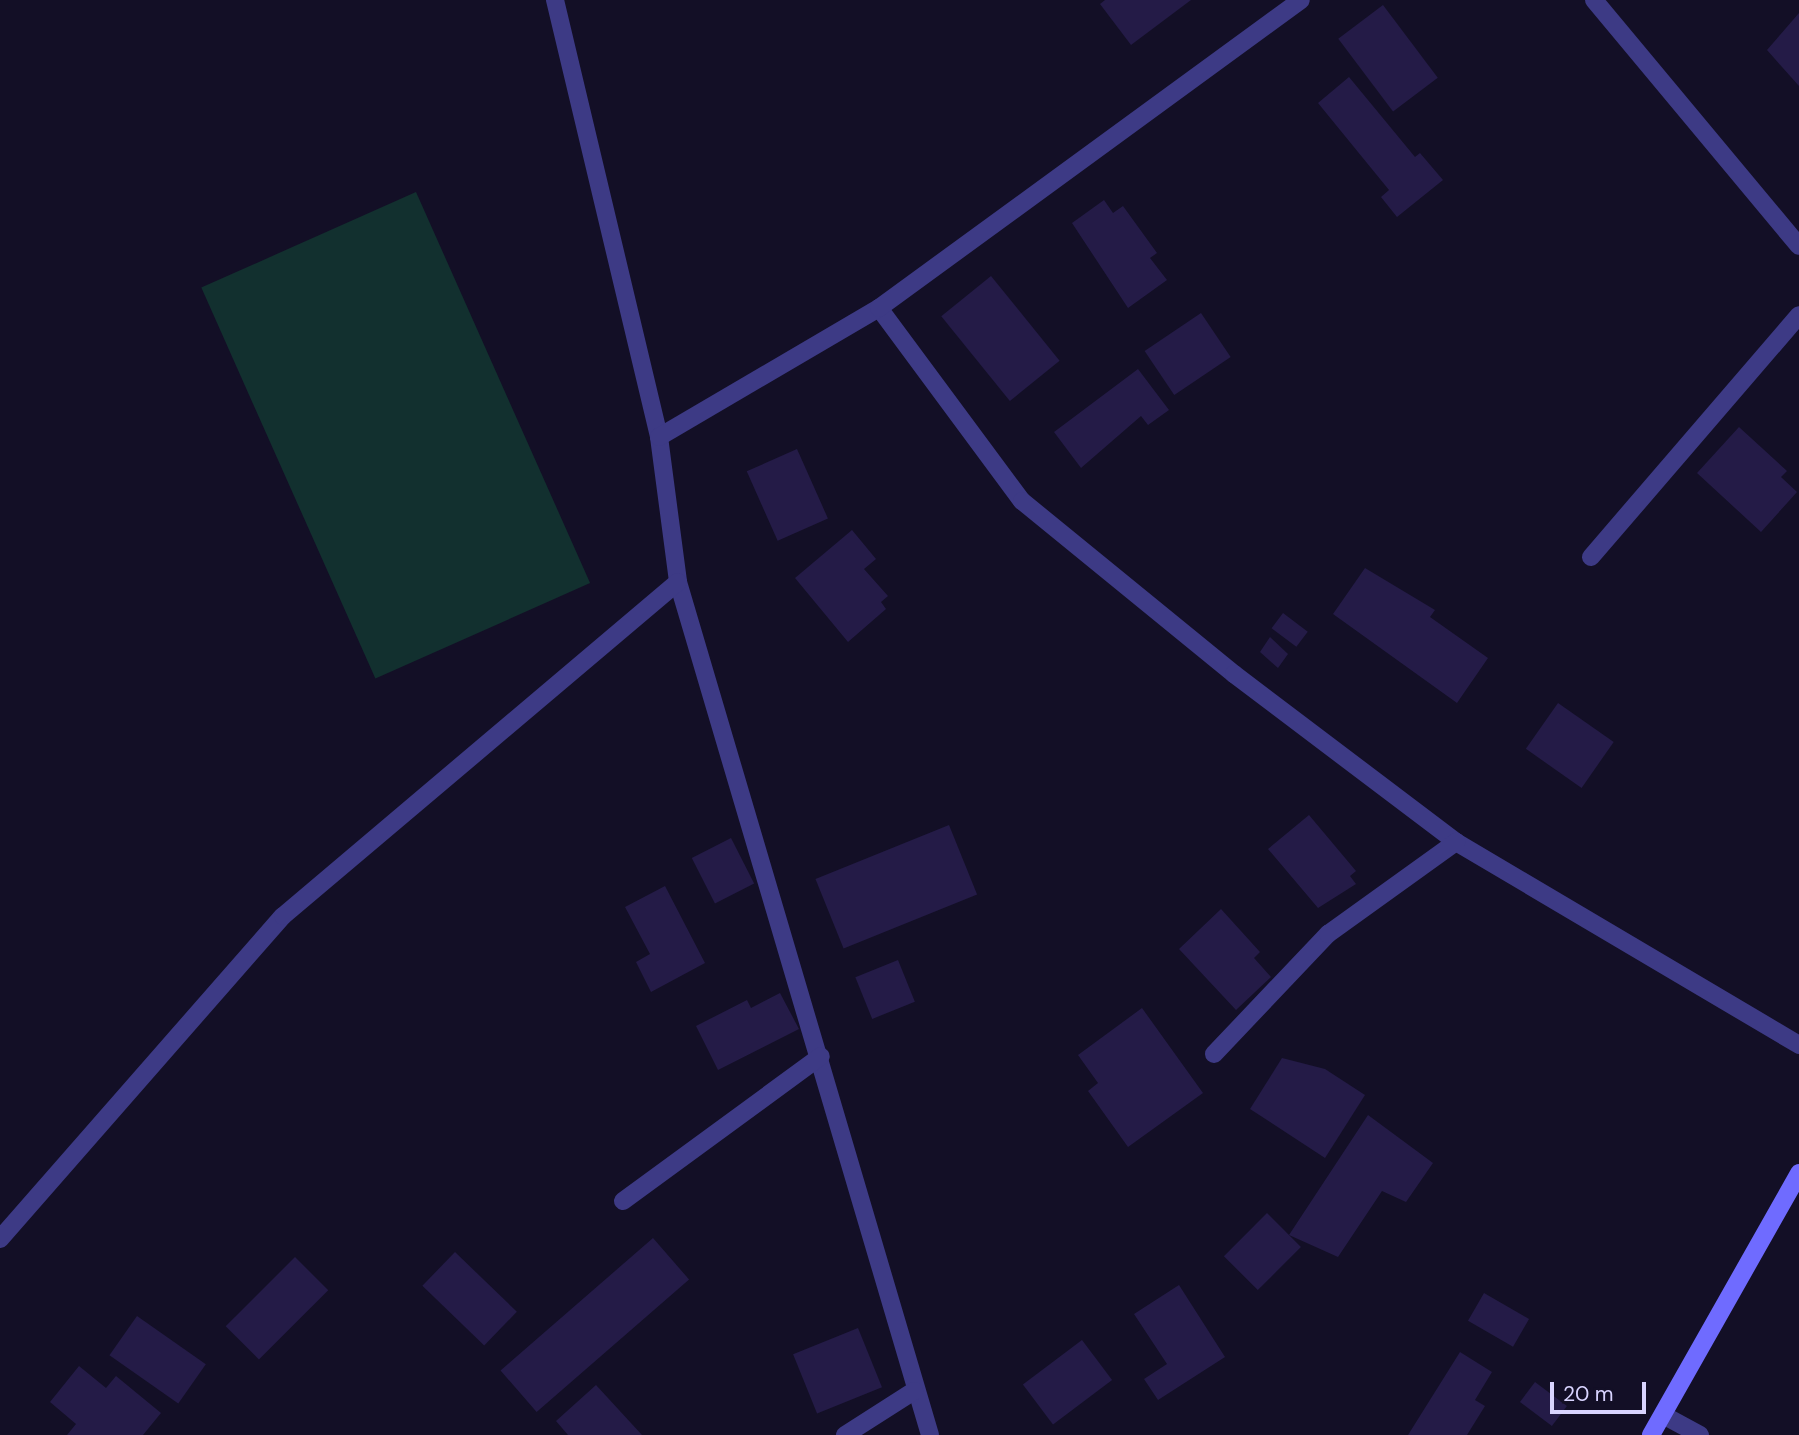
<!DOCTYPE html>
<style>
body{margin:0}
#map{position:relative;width:1799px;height:1435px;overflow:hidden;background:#130f26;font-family:"DM Sans",sans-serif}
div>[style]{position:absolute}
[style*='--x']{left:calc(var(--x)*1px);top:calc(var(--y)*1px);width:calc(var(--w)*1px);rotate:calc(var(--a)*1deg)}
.green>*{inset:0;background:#12302f;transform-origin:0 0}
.building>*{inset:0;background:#241b47;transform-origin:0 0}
.street>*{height:18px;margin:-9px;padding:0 9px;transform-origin:9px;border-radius:9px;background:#3d3a85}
.secondary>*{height:18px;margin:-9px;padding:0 9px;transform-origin:9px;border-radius:9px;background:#6f6bff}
span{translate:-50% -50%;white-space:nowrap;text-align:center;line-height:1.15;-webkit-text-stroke:7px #130f26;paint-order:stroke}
.scale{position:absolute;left:1550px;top:1382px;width:96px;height:32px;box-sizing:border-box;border:4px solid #d9d4ff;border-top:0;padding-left:9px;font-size:21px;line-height:24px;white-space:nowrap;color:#d9d4ff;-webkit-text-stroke:5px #130f26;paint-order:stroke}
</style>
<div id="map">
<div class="green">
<i style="left:416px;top:192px;width:428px;height:235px;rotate:66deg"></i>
</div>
<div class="building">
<i style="clip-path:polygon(1105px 0,1191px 0,1131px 45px,1100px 4px)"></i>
<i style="left:1383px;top:5px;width:91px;height:56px;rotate:53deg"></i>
<i style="clip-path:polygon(1799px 13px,1799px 86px,1767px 50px)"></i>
<i style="clip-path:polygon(1349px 77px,1415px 157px,1420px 153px,1443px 180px,1397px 217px,1381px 197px,1389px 190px,1318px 103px)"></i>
<i style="clip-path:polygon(1104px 200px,1113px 213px,1123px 206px,1157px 253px,1150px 258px,1167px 280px,1128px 308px,1072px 223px)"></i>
<i style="left:991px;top:276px;width:109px;height:64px;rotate:51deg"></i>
<i style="left:1201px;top:313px;width:53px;height:68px;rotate:56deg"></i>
<i style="clip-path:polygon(1138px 369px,1169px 410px,1148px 425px,1141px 416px,1081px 468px,1054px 432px)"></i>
<i style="clip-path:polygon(1739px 427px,1787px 471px,1781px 477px,1797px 492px,1761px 532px,1697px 473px)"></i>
<i style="left:797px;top:449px;width:76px;height:55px;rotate:66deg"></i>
<i style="clip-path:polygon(852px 530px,876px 559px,864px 569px,888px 596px,881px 602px,886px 609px,848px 642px,795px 578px)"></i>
<i style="clip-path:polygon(1365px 568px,1435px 610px,1430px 617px,1488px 658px,1457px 703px,1333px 614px)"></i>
<i style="left:1283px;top:613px;width:31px;height:19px;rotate:37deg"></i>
<i style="clip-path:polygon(1270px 637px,1288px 654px,1278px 668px,1260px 652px)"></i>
<i style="left:1558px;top:703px;width:68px;height:56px;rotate:35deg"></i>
<i style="clip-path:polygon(1309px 815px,1356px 871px,1350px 876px,1356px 884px,1318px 908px,1268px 849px)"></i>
<i style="left:949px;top:825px;width:75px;height:144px;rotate:68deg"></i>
<i style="left:731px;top:838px;width:51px;height:44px;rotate:63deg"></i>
<i style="clip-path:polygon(665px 886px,705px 963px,651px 992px,636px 962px,650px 954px,625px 907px)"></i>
<i style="clip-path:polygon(1221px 909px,1260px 952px,1254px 958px,1271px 977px,1236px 1010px,1179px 949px)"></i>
<i style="left:898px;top:960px;width:45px;height:46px;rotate:68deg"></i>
<i style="clip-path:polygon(780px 993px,799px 1029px,718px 1070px,696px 1026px,747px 1000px,751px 1008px)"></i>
<i style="clip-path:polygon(1142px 1008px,1203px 1093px,1128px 1147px,1088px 1091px,1098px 1083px,1078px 1055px)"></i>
<i style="clip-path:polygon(1282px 1058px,1325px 1069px,1365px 1095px,1325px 1158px,1250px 1109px)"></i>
<i style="clip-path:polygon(1368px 1115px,1433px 1163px,1406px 1202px,1382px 1191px,1338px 1257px,1289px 1235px)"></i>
<i style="left:1267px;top:1213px;width:48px;height:61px;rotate:45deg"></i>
<i style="left:653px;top:1238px;width:55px;height:202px;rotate:49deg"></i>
<i style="left:455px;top:1252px;width:86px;height:47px;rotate:44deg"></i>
<i style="left:295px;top:1257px;width:47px;height:98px;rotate:45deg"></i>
<i style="clip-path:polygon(1179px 1285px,1225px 1357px,1158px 1400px,1144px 1379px,1167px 1364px,1134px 1314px)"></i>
<i style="left:1484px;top:1293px;width:52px;height:32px;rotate:30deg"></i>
<i style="left:137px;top:1316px;width:84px;height:48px;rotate:35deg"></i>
<i style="left:858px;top:1328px;width:64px;height:70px;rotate:68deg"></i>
<i style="left:1082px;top:1340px;width:50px;height:74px;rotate:53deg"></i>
<i style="clip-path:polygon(1460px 1352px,1492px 1372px,1475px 1400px,1485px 1406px,1467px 1435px,1408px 1435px)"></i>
<i style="clip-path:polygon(79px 1366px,106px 1388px,116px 1376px,161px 1413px,143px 1435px,67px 1435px,76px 1424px,50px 1402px)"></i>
<i style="left:1535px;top:1382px;width:40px;height:25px;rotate:37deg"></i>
<i style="clip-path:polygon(596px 1385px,642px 1435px,568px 1435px,556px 1421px)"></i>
</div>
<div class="street">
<i style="--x:555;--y:0;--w:449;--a:76.6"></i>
<i style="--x:659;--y:437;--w:146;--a:82.5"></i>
<i style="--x:678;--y:582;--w:889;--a:73.54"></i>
<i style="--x:1594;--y:0;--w:320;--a:50.2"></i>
<i style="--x:879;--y:308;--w:240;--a:53.5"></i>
<i style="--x:1022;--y:501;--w:274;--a:39.2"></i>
<i style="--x:1234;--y:674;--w:278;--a:37.1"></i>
<i style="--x:1456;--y:842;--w:399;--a:30.6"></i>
<i style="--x:659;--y:437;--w:255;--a:-30.4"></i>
<i style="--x:879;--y:308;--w:522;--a:-36.12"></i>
<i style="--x:1591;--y:557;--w:319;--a:-49.3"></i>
<i style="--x:1214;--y:1054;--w:166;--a:-46.5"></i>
<i style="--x:1328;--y:934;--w:158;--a:-35.7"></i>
<i style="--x:623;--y:1201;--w:245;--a:-36.2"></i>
<i style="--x:0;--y:1239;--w:429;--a:-48.8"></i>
<i style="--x:283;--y:916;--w:517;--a:-40.22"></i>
<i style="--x:1663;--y:1415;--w:42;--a:28.4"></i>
<i style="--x:845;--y:1435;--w:82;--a:-32.5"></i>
</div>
<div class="secondary">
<i style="--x:1651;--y:1435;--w:301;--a:-60.5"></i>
</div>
<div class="scale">20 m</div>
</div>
